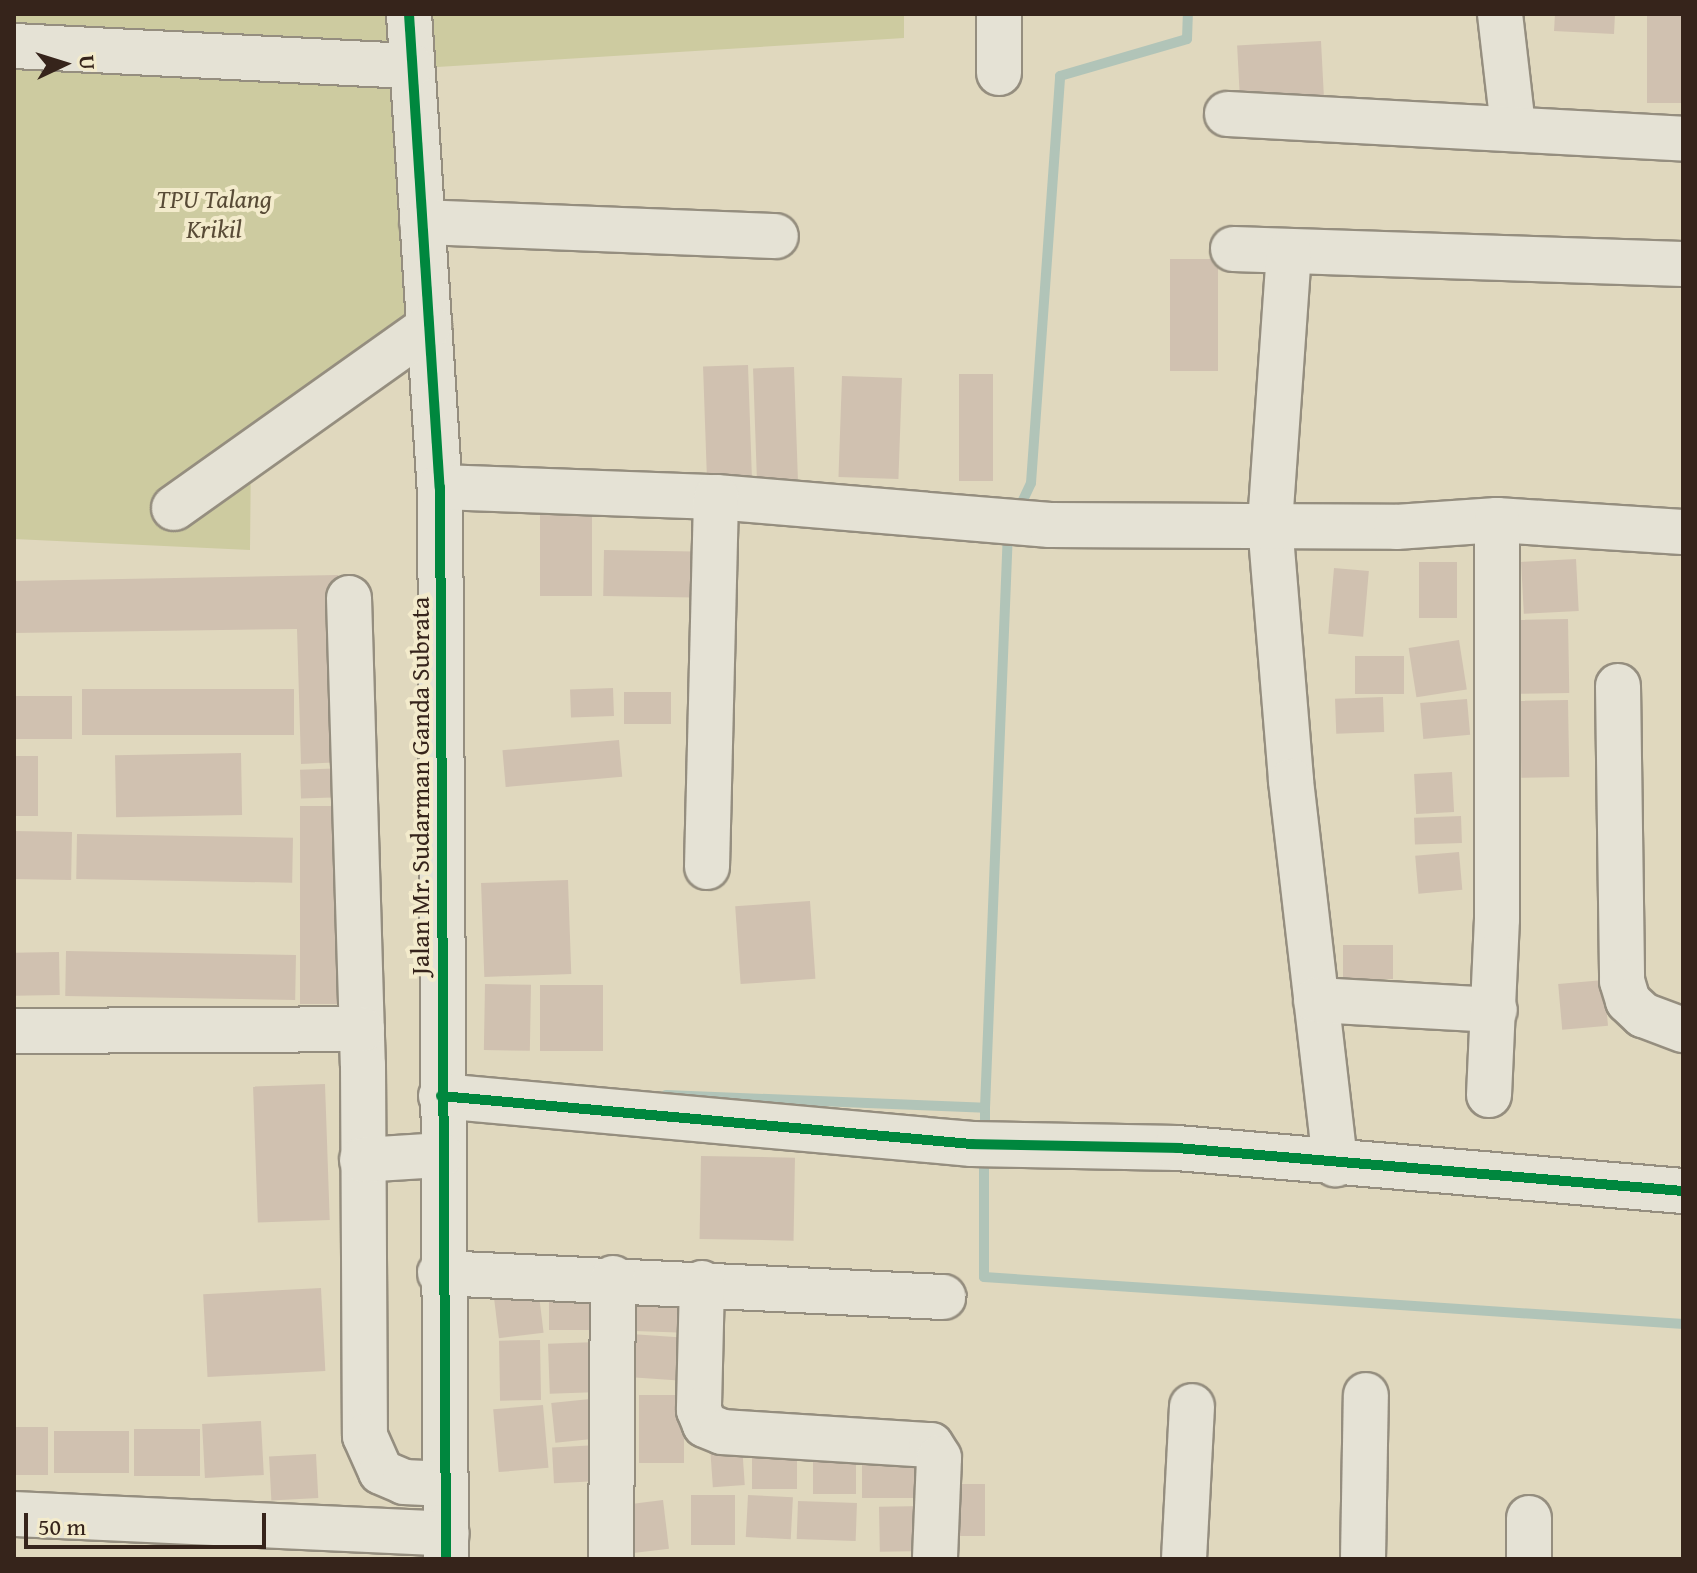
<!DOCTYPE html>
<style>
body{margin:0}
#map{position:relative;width:1697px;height:1573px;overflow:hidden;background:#e0d8be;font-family:"Gentium Book Plus",serif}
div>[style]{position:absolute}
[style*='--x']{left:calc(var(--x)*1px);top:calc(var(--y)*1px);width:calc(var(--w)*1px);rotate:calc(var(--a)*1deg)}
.green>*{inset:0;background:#cdcba0}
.stream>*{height:10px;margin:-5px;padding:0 5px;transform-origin:5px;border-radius:5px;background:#b1c4b8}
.building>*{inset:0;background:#d0c1b0;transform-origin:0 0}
.roads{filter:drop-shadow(2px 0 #958e7f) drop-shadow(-2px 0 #958e7f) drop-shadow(0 2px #958e7f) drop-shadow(0 -2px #958e7f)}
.minor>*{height:44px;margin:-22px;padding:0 22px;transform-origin:22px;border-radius:22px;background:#e5e2d5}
.cycleway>*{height:10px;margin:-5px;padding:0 5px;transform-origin:5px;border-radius:5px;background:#00873e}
span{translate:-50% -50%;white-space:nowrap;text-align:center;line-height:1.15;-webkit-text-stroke:8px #f3ebcc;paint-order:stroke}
.park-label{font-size:26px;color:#584b36;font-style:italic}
.street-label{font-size:26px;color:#36241b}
.frame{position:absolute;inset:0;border:16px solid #36241b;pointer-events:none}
.north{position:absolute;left:24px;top:24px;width:80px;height:80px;-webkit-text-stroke:6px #f3ebcc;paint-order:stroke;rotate:86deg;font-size:22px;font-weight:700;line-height:32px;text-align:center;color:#36241b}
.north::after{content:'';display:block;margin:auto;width:28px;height:36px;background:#36241b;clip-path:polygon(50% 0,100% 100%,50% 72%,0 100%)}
.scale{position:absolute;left:24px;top:1513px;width:242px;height:36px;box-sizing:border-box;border:4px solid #36241b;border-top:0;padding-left:10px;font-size:24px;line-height:28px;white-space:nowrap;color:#36241b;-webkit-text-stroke:6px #f3ebcc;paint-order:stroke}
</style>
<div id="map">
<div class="green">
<i style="clip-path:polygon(14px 14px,904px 14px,904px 38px,421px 68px,410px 322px,251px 448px,250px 550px,14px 539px)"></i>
</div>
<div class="stream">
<i style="--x:1017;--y:513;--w:33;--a:-65"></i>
<i style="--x:1031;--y:483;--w:408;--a:-85.9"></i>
<i style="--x:1060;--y:76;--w:132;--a:-16.2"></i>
<i style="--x:1187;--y:39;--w:25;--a:-88"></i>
<i style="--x:666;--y:1095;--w:319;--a:2.3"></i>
<i style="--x:985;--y:1108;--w:25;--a:90"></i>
<i style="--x:985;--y:1108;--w:577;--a:-87.72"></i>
<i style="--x:984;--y:1153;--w:124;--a:90"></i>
<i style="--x:984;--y:1277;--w:701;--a:3.85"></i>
</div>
<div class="building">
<i style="clip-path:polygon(1555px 14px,1615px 14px,1614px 34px,1554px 31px)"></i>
<i style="left:1647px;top:14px;width:36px;height:89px"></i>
<i style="left:1321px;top:41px;width:63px;height:84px;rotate:87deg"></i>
<i style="left:1170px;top:259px;width:48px;height:112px"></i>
<i style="left:748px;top:365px;width:112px;height:45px;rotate:88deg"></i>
<i style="left:794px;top:367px;width:112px;height:41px;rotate:88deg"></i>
<i style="left:959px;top:374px;width:34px;height:107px"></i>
<i style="left:842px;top:376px;width:60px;height:101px;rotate:2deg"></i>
<i style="left:540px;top:514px;width:52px;height:82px"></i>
<i style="left:604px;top:550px;width:90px;height:46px;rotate:1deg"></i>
<i style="left:1576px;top:559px;width:52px;height:55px;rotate:87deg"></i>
<i style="left:1419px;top:562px;width:38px;height:56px"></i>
<i style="left:1334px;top:568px;width:35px;height:66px;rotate:5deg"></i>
<i style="clip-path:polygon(338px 575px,344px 762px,301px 764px,297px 629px,14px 633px,14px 581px)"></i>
<i style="left:1568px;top:619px;width:74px;height:49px;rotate:89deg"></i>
<i style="left:1459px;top:640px;width:50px;height:51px;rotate:81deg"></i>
<i style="left:1355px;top:656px;width:49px;height:38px"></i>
<i style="left:613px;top:688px;width:28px;height:43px;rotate:88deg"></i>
<i style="left:82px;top:689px;width:212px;height:46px"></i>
<i style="left:624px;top:692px;width:47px;height:32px"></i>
<i style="left:14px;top:696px;width:58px;height:43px"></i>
<i style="left:1383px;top:697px;width:35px;height:48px;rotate:88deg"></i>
<i style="left:1467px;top:699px;width:36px;height:47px;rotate:85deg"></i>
<i style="left:1568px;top:700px;width:77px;height:48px;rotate:89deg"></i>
<i style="left:619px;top:740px;width:37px;height:117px;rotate:85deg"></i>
<i style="left:241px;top:753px;width:62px;height:126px;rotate:89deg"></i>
<i style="left:14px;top:756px;width:24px;height:60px"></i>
<i style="left:347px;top:768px;width:29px;height:47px;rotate:88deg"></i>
<i style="left:1452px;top:772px;width:40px;height:38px;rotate:87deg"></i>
<i style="left:300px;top:806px;width:42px;height:198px"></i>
<i style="left:1461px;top:816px;width:27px;height:47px;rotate:88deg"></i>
<i style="left:14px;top:831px;width:58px;height:48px;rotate:1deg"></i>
<i style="left:77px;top:834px;width:216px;height:45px;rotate:1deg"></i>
<i style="left:1459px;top:852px;width:38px;height:44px;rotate:85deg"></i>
<i style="left:568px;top:880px;width:94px;height:87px;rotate:88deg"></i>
<i style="left:810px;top:901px;width:78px;height:75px;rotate:86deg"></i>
<i style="left:1343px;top:945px;width:50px;height:34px"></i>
<i style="left:66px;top:951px;width:230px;height:45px;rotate:1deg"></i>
<i style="left:59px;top:952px;width:43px;height:45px;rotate:89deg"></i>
<i style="left:1604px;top:980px;width:46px;height:46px;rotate:85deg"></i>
<i style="left:485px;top:984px;width:46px;height:66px;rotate:1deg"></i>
<i style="left:540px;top:985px;width:63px;height:66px"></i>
<i style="left:325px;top:1084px;width:136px;height:72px;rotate:88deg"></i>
<i style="left:701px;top:1156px;width:94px;height:83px;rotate:1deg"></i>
<i style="left:549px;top:1283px;width:51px;height:47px"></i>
<i style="left:636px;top:1286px;width:58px;height:45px;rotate:2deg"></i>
<i style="left:538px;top:1287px;width:46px;height:45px;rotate:83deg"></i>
<i style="left:321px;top:1288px;width:83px;height:118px;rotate:87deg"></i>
<i style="left:631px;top:1334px;width:58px;height:43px;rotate:4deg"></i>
<i style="left:540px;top:1340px;width:60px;height:41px;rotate:89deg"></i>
<i style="left:598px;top:1342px;width:50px;height:50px;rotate:88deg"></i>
<i style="left:639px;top:1395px;width:45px;height:68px"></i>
<i style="left:590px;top:1399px;width:40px;height:39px;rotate:84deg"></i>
<i style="left:543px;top:1405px;width:63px;height:50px;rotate:85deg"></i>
<i style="left:261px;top:1421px;width:54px;height:59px;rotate:87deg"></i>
<i style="left:14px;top:1427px;width:34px;height:48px"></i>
<i style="left:134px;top:1429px;width:66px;height:47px"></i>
<i style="left:129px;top:1431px;width:42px;height:75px;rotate:90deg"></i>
<i style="left:598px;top:1445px;width:36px;height:46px;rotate:87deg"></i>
<i style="left:742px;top:1445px;width:40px;height:32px;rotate:86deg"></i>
<i style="left:752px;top:1450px;width:45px;height:39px"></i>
<i style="left:316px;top:1454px;width:44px;height:47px;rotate:87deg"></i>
<i style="left:862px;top:1457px;width:58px;height:41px"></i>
<i style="left:856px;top:1460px;width:34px;height:43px;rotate:90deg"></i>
<i style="left:958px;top:1484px;width:27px;height:52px"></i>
<i style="left:735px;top:1495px;width:50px;height:44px;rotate:90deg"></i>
<i style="left:748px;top:1495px;width:45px;height:42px;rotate:3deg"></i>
<i style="left:663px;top:1500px;width:49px;height:36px;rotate:83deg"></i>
<i style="left:798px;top:1501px;width:59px;height:38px;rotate:2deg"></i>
<i style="left:924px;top:1506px;width:45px;height:45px;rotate:89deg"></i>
</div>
<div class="roads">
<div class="minor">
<i style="--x:409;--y:14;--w:474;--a:86.3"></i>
<i style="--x:440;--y:487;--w:1072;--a:89.68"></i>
<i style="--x:999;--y:14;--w:59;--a:90"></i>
<i style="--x:1500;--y:14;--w:113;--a:83.4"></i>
<i style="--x:14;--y:46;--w:397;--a:2.9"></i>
<i style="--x:1227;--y:114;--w:457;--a:3.1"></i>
<i style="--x:422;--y:222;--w:354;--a:2.3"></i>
<i style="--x:1233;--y:249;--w:450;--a:1.9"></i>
<i style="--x:1289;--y:252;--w:273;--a:94"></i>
<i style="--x:1270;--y:524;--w:258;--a:85.3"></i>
<i style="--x:1291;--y:781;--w:386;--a:83.4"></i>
<i style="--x:440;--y:487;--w:276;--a:2.1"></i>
<i style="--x:716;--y:497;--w:335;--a:4.8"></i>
<i style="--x:1050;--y:525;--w:346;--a:0.3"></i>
<i style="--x:1396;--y:527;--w:101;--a:-4"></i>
<i style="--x:1497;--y:520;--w:186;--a:3.7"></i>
<i style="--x:174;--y:508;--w:313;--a:-35.4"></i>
<i style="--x:349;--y:598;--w:467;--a:88.3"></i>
<i style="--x:363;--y:1065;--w:371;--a:89.7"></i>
<i style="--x:365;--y:1436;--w:39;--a:66"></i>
<i style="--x:381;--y:1472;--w:25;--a:23"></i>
<i style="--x:404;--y:1482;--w:42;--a:2.7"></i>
<i style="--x:1618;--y:686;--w:295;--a:89.2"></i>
<i style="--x:1622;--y:981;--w:21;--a:73"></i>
<i style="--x:1628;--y:1001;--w:21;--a:43"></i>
<i style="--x:1643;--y:1015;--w:43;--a:20.6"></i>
<i style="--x:707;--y:867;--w:370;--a:-88.6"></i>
<i style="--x:1316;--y:1000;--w:179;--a:3.2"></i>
<i style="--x:14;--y:1031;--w:348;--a:-0.3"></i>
<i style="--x:1489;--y:1095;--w:176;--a:-87.4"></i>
<i style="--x:1497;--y:919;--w:399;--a:-90"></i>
<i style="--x:441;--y:1096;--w:533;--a:5.17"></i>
<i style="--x:972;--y:1144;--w:205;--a:1.1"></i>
<i style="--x:1177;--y:1148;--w:508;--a:4.86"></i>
<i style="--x:362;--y:1160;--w:79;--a:-3.6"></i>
<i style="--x:440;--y:1273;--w:504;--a:2.73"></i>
<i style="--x:702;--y:1283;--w:127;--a:91.4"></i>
<i style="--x:699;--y:1410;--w:16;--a:68"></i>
<i style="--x:705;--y:1425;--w:18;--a:22"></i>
<i style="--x:722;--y:1432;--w:209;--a:3.6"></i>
<i style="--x:931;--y:1445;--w:15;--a:58"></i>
<i style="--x:939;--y:1458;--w:101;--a:92.3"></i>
<i style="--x:14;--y:1514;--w:433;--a:2.6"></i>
<i style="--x:611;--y:1559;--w:281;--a:-89.6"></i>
<i style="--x:1184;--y:1559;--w:153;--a:-87"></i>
<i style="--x:1363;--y:1559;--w:164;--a:-89"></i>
<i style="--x:1529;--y:1559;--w:41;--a:-90"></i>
</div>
</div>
<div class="cycleway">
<i style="--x:409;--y:14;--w:474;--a:86.3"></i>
<i style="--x:440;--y:487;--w:1072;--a:89.68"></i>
<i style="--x:441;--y:1096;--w:533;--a:5.17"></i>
<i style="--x:972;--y:1144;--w:205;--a:1.1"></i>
<i style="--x:1177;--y:1148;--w:508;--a:4.86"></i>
</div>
<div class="park-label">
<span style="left:214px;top:214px">TPU Talang<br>Krikil</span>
</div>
<div class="street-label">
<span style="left:420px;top:786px;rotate:-90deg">Jalan Mr. Sudarman Ganda Subrata</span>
</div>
<div class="frame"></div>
<div class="north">U</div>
<div class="scale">50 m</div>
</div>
